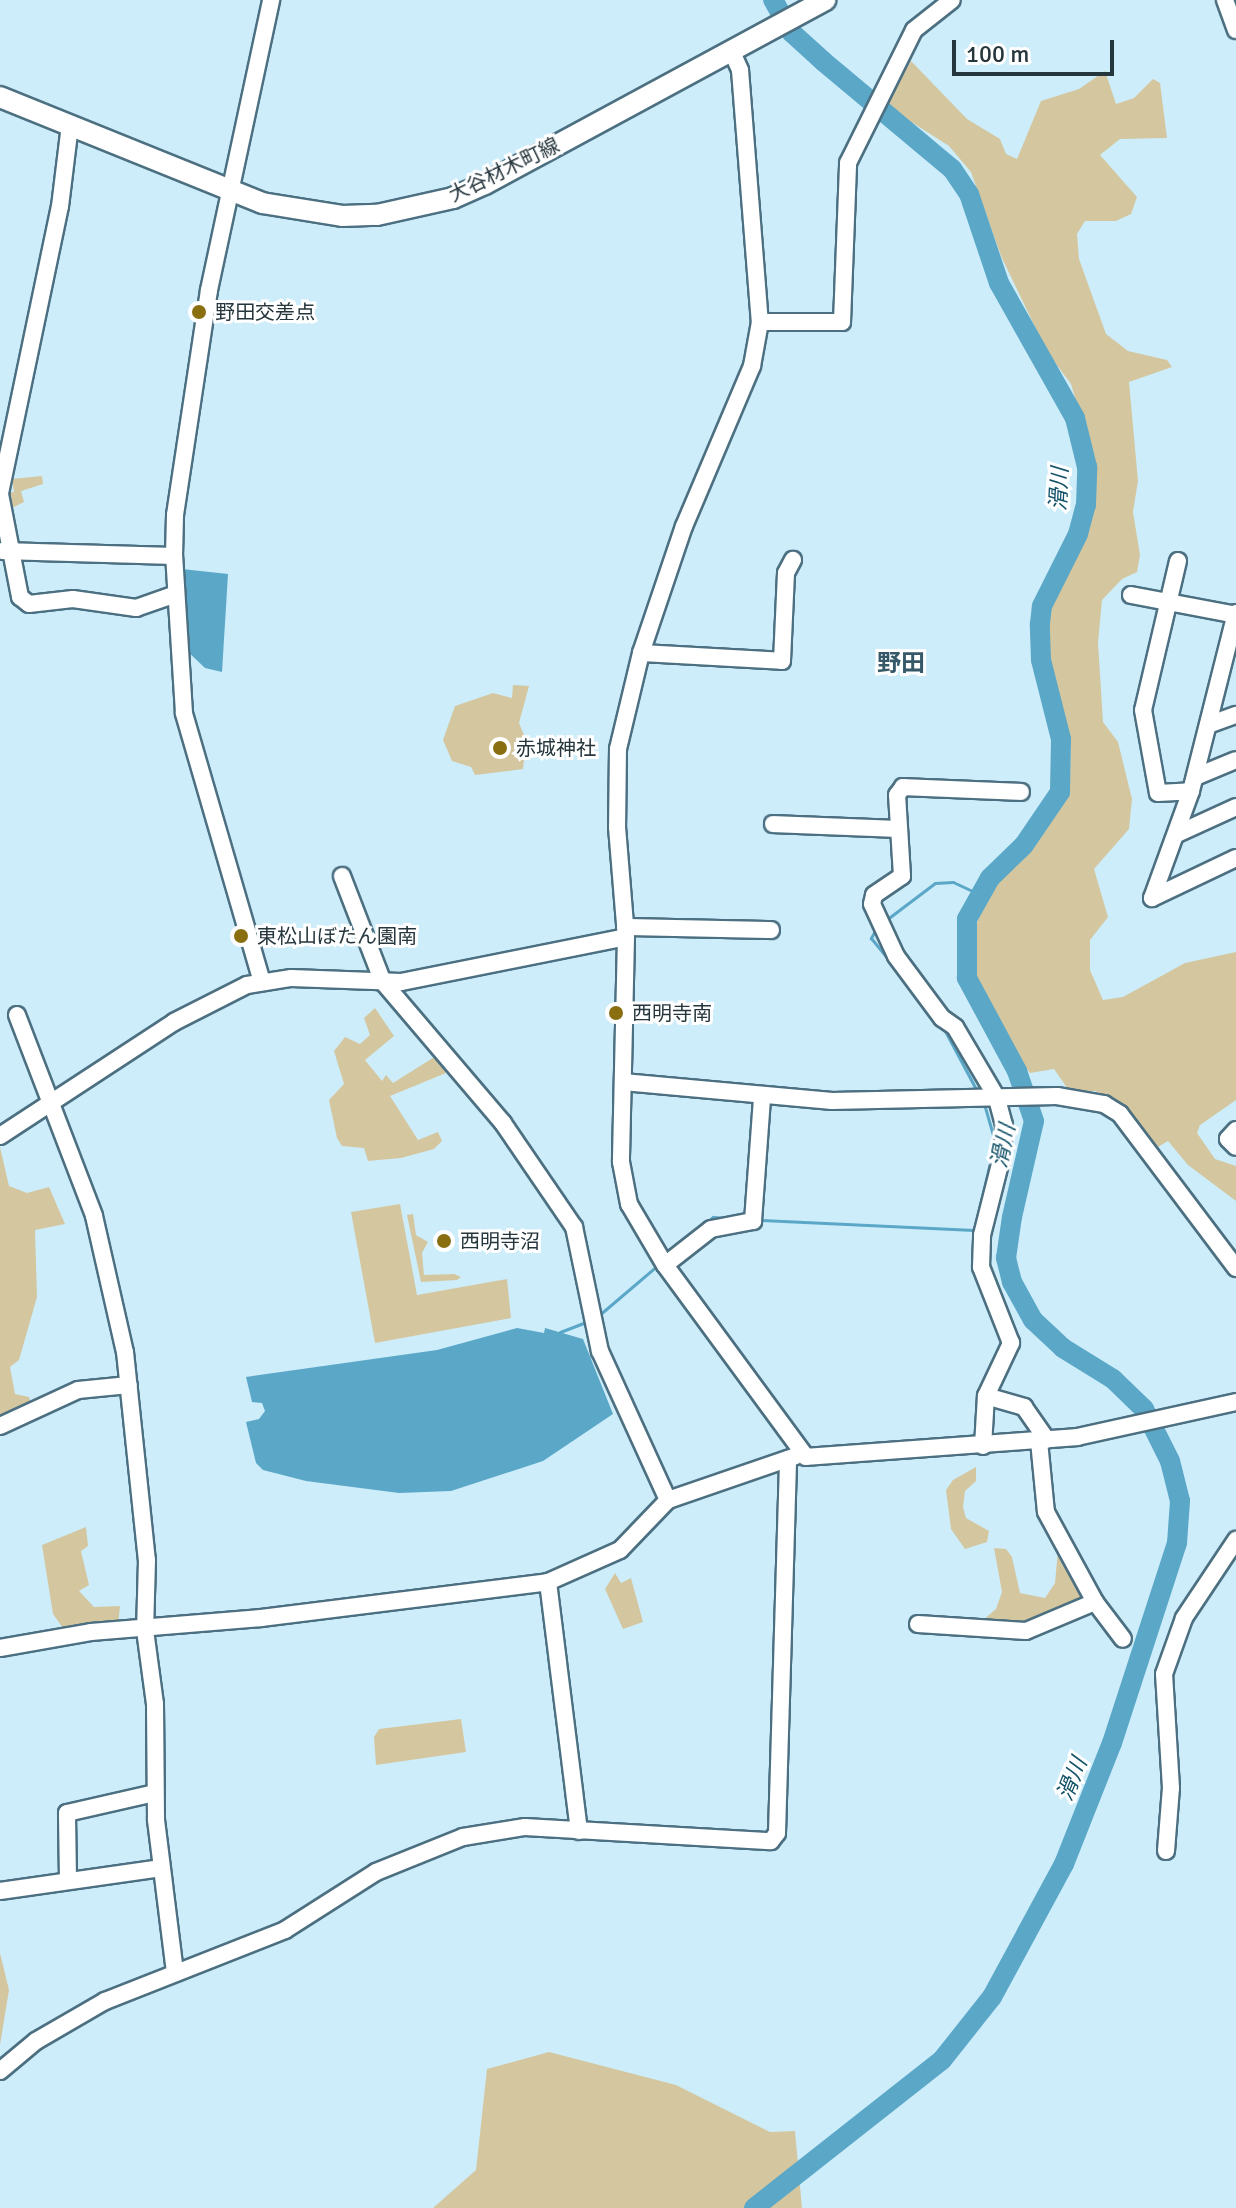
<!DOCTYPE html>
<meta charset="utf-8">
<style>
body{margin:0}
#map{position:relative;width:1236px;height:2208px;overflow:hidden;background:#cdedfb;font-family:Signika,"Noto Sans JP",sans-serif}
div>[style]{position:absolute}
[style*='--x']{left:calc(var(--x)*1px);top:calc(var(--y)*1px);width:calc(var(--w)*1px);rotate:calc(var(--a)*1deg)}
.green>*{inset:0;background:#d4c79f}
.water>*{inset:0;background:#5ba7c7}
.stream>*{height:3px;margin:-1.5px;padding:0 1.5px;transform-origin:1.5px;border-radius:1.5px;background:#5ba7c7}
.river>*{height:20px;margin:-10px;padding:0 10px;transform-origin:10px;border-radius:10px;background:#5ba7c7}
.roads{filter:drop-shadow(2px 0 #4c7081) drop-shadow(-2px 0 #4c7081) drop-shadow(0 2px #4c7081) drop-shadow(0 -2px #4c7081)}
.minor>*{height:16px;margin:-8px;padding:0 8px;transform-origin:8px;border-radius:8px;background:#fff}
.major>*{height:20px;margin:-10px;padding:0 10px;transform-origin:10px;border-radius:10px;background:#fff}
.dots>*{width:22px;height:22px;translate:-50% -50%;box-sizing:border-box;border:4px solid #fff;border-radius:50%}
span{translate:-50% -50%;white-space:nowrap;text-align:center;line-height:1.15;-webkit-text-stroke:6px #fff;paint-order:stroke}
.street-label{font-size:20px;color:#26363d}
.poi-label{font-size:20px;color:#26363d}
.left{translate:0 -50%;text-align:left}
.water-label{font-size:22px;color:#135268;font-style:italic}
.quarter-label{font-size:24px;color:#355968;font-weight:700}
.scale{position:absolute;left:952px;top:40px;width:162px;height:36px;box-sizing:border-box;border:4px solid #26363d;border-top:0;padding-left:10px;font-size:24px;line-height:28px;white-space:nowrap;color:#26363d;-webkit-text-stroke:6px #fff;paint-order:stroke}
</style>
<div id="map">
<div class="green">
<i style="clip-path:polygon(911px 61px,967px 119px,1000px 139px,1006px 154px,1017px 159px,1041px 101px,1079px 89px,1105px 71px,1116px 104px,1134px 98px,1153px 79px,1160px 83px,1167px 138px,1120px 139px,1100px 155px,1137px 197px,1131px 214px,1116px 221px,1085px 221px,1077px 234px,1079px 259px,1106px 334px,1128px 351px,1167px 360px,1172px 367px,1129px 382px,1138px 481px,1133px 512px,1140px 555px,1137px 572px,1122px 579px,1102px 600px,1098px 643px,1103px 722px,1118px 742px,1132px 799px,1129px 829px,1094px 869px,1108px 917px,1090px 940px,1090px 970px,1103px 1000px,1123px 997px,1185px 963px,1236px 952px,1236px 1100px,1200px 1125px,1197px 1133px,1215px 1159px,1236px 1166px,1236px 1201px,1188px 1165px,1168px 1141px,1158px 1147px,1114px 1099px,1095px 1091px,1070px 1092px,1054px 1069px,1030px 1073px,1005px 1041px,975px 976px,977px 923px,988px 892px,1042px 832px,1070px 780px,1071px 741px,1047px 646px,1046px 612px,1093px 516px,1091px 451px,1071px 384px,1047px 352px,1001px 256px,971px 172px,949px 146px,885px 105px)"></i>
<i style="clip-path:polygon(42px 476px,43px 484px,21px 491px,24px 502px,8px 510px,5px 493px,14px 492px,12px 479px)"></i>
<i style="clip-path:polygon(513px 685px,529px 686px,519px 723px,526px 740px,523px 769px,475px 775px,471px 767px,452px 761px,443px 740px,455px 706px,493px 693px,512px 698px)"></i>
<i style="clip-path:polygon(375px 1008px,394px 1036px,365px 1060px,382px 1081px,386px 1075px,393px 1083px,436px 1056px,446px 1073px,390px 1096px,418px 1140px,438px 1132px,442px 1141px,434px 1149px,401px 1158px,368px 1161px,364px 1148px,342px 1146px,337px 1138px,329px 1100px,344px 1084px,334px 1051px,345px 1037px,360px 1044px,370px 1035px,364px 1018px)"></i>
<i style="clip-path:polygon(0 1147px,9px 1186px,27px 1193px,49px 1187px,65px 1224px,35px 1230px,37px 1297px,19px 1360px,10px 1367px,15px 1394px,29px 1397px,32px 1408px,0 1420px)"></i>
<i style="clip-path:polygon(400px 1204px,417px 1295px,507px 1279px,511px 1318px,375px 1343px,351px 1212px)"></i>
<i style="clip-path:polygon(413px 1214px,416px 1235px,428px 1242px,422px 1253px,424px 1275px,454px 1274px,461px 1277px,457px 1280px,421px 1282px,407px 1215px)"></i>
<i style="clip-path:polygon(976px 1467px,976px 1481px,965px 1491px,963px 1507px,966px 1518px,989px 1531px,987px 1542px,965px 1549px,951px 1529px,946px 1490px,953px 1480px)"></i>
<i style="clip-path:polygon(86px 1527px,88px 1546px,81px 1551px,89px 1585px,79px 1591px,94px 1607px,120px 1606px,118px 1626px,63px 1628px,53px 1614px,42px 1545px)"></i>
<i style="clip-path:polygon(994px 1548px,1006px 1549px,1012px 1557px,1020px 1593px,1045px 1598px,1055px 1583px,1058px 1550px,1085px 1595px,1080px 1604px,1033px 1625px,981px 1622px,996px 1609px,1002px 1592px)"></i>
<i style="clip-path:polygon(615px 1573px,621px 1583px,631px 1578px,643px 1622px,623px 1629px,605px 1589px)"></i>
<i style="clip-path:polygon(461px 1719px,466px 1752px,376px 1765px,374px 1737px,379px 1729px)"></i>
<i style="clip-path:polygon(0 1953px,9px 1990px,0 2045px)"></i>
<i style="clip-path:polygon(549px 2052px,676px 2085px,770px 2132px,795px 2131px,802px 2208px,433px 2208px,476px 2170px,487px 2069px)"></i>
</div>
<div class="water">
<i style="clip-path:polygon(182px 569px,228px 574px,222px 672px,205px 668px,184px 648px)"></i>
<i style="clip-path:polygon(517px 1328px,544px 1333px,545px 1328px,583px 1339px,613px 1414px,543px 1461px,451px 1491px,399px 1493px,306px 1481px,263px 1470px,256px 1463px,246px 1422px,259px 1419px,265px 1411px,262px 1403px,252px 1402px,246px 1377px,437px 1350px)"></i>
</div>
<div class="stream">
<i style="--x:886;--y:920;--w:61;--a:-37.1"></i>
<i style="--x:935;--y:883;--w:18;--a:-3"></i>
<i style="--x:953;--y:882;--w:29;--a:25"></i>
<i style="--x:877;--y:927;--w:13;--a:119"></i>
<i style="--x:871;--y:938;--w:33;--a:51"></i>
<i style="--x:944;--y:1029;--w:72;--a:62"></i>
<i style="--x:761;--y:1220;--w:213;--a:2.7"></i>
<i style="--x:974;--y:1230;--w:90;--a:-76.6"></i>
<i style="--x:995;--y:1142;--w:40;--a:-106"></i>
<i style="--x:701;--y:1227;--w:16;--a:-40"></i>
<i style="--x:713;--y:1217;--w:16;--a:4"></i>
<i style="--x:598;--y:1316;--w:80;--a:-40.4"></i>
<i style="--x:560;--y:1332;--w:30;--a:-21"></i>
</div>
<div class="river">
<i style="--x:754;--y:2208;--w:239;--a:-38.2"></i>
<i style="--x:942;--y:2060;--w:80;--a:-51.6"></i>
<i style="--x:992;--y:1997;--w:151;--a:-61.6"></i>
<i style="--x:1064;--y:1864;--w:130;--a:-68.4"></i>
<i style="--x:1112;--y:1743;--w:210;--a:-72"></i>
<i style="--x:1177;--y:1543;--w:42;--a:-85.9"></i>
<i style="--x:1180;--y:1501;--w:41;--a:-104"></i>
<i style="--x:1170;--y:1461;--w:58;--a:-116.6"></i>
<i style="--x:1144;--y:1409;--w:43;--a:-135.9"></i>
<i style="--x:1113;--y:1379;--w:59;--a:-148.2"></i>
<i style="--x:1063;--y:1348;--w:41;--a:-137"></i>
<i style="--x:1033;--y:1320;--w:43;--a:-118.9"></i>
<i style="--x:1012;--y:1282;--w:25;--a:-104"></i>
<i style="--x:1006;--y:1258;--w:41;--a:-81.7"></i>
<i style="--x:1012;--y:1217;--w:98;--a:-77.1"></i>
<i style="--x:1034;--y:1121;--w:53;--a:-108.8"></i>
<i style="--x:1017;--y:1071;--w:106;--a:-118.3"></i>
<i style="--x:967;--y:978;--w:59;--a:-90"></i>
<i style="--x:967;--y:919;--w:47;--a:-60.7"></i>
<i style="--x:990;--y:878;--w:47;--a:-44.1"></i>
<i style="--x:1024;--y:845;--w:64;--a:-55.8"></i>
<i style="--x:1060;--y:792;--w:53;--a:-88.9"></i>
<i style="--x:1061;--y:739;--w:81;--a:-104.2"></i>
<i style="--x:1041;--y:660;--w:36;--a:-92"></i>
<i style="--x:1040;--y:624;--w:18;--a:-84"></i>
<i style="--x:1042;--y:606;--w:80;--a:-63.4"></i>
<i style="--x:1078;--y:534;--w:30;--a:-75"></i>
<i style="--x:1086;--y:505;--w:38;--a:-88"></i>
<i style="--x:1087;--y:467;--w:50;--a:-103.8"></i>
<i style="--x:1075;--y:418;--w:155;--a:-119.4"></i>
<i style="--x:999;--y:283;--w:94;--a:-108.6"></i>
<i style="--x:969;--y:194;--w:30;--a:-124"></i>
<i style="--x:952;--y:169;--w:168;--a:-140.1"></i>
<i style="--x:823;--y:61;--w:43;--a:-137.8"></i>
<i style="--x:791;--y:32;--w:37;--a:-119"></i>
</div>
<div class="roads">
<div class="minor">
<i style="--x:1225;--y:0;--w:32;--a:70"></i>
<i style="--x:732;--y:52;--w:20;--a:66"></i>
<i style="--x:740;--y:70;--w:253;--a:85.5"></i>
<i style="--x:760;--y:322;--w:45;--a:100.3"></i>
<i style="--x:752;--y:366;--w:174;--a:113"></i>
<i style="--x:684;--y:526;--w:134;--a:108.7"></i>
<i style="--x:641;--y:653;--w:99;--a:103.5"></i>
<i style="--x:618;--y:749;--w:78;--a:90.7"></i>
<i style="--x:617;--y:827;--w:110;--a:85.3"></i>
<i style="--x:626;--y:937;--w:225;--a:91.3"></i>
<i style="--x:621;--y:1162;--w:43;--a:79.2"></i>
<i style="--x:629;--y:1204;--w:71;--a:59.5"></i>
<i style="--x:665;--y:1265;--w:238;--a:53.7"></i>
<i style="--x:806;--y:1457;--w:272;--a:-4.2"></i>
<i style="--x:1077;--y:1437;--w:163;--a:-12.4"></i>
<i style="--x:70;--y:125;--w:82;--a:97"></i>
<i style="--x:60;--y:206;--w:294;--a:101.8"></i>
<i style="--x:0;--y:494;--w:105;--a:79"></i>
<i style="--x:20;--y:597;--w:11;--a:38"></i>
<i style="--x:29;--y:604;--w:44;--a:-6.5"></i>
<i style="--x:73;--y:599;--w:64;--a:8.1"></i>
<i style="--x:136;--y:608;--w:42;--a:-19.3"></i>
<i style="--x:760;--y:322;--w:82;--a:0"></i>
<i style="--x:842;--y:322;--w:159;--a:-87.8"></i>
<i style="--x:848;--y:163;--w:148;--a:-63.6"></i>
<i style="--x:914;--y:30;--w:48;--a:-38.3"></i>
<i style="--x:2;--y:551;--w:172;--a:1.7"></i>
<i style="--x:1178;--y:561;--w:153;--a:103.2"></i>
<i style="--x:1143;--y:710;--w:84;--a:79.8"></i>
<i style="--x:1158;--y:793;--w:33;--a:-3"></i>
<i style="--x:1131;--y:595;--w:103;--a:10.7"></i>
<i style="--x:1236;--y:613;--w:184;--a:104.2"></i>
<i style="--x:1191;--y:791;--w:114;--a:110"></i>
<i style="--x:1152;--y:898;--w:93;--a:-25.5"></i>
<i style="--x:641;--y:653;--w:141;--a:3.2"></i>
<i style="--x:782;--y:661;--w:88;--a:-87.4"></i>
<i style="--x:786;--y:573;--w:15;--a:-62"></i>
<i style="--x:1208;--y:725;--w:30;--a:-20"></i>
<i style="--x:1195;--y:777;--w:44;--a:-22.5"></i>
<i style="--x:773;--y:824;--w:124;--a:2.3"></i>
<i style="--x:1177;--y:834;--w:65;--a:-24.6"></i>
<i style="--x:342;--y:876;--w:114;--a:68.9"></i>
<i style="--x:383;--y:982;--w:185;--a:49.6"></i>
<i style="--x:503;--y:1123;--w:126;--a:55.7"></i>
<i style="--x:574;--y:1227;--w:127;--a:78.2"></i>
<i style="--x:600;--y:1351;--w:164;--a:65.5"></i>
<i style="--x:625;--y:927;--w:146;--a:1.2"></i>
<i style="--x:262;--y:982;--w:280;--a:-106.2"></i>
<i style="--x:184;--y:713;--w:157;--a:-93.6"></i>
<i style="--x:174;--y:556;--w:41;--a:-88.6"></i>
<i style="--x:175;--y:515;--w:228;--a:-81.4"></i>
<i style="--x:209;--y:290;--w:297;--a:-77.9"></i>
<i style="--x:17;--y:1015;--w:215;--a:69"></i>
<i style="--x:94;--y:1216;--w:139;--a:77.2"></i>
<i style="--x:125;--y:1352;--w:209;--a:84"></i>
<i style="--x:147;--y:1560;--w:70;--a:91.6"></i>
<i style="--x:145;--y:1630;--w:75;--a:82.3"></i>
<i style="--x:155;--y:1704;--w:116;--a:89.5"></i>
<i style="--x:156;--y:1820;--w:154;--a:82.9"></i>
<i style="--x:623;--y:1082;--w:210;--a:5.2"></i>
<i style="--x:832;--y:1101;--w:225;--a:-1.3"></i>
<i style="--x:1057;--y:1096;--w:48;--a:9.7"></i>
<i style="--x:1104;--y:1104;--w:19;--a:32"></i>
<i style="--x:1120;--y:1114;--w:193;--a:53"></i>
<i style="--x:1236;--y:1130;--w:12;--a:132"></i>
<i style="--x:1228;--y:1139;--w:11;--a:45"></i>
<i style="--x:0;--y:1136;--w:208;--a:-33.2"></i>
<i style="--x:174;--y:1022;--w:82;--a:-26.9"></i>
<i style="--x:247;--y:985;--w:45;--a:-9"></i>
<i style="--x:291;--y:978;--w:110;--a:2.1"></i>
<i style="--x:401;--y:982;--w:229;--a:-11.3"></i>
<i style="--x:665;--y:1265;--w:58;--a:-38"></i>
<i style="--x:711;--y:1229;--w:43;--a:-10.8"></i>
<i style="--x:753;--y:1221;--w:124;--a:-85.8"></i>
<i style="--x:986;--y:1396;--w:40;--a:16"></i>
<i style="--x:1024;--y:1407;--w:40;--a:55.1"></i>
<i style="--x:0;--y:1426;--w:86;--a:-24.8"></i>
<i style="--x:78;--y:1390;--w:51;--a:-5.6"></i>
<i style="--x:1039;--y:1441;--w:71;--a:84.4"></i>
<i style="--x:1046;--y:1512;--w:102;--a:61.4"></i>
<i style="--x:1095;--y:1602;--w:46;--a:52.9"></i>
<i style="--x:983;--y:1446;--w:50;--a:-86.6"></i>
<i style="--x:986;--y:1396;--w:59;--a:-64.7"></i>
<i style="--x:1011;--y:1343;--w:82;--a:-111.5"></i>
<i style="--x:981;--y:1267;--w:32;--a:-88"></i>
<i style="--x:982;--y:1235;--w:81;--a:-75.8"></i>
<i style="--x:1002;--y:1156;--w:31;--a:-86"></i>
<i style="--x:1004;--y:1125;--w:28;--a:-105"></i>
<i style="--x:997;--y:1098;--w:82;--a:-120.6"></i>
<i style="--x:955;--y:1027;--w:16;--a:-145"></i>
<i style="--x:942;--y:1018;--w:77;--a:-126.6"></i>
<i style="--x:896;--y:956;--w:57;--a:-114.8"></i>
<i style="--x:872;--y:904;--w:9;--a:-77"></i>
<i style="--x:874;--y:895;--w:34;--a:-34"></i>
<i style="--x:902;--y:876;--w:81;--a:-93.5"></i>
<i style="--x:897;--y:795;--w:10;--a:-53"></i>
<i style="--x:903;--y:787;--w:118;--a:2.4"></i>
<i style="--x:548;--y:1582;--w:251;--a:82.9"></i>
<i style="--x:918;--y:1624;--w:108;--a:3.7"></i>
<i style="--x:1026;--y:1631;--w:75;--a:-22.8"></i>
<i style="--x:0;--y:1648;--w:92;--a:-10"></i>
<i style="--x:91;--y:1632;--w:171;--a:-4.7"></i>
<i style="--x:261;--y:1618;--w:289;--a:-7.1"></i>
<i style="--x:548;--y:1582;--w:79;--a:-24"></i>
<i style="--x:620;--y:1550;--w:69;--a:-46.2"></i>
<i style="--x:668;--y:1500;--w:135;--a:-19"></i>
<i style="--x:1166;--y:1851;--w:63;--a:-85.5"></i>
<i style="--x:1171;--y:1788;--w:114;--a:-93.5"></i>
<i style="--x:1164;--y:1674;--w:59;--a:-70.3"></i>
<i style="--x:1184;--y:1618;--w:94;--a:-56.3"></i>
<i style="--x:68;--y:1879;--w:66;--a:-90.9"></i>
<i style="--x:67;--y:1813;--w:90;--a:-12.8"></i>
<i style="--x:0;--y:1891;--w:163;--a:-8.1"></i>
<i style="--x:0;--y:2071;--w:47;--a:-39.8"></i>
<i style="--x:36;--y:2041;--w:80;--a:-30.1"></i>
<i style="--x:105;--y:2001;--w:193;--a:-21.5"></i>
<i style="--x:285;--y:1930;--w:108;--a:-32.5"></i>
<i style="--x:376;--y:1872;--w:94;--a:-21.9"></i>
<i style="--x:463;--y:1837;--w:63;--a:-9.2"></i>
<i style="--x:525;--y:1827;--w:246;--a:3.3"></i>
<i style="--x:771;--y:1841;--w:10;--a:-53"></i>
<i style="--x:777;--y:1833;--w:374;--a:-88.3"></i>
</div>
<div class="major">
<i style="--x:0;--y:97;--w:283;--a:22"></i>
<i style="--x:262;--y:203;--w:81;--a:9.2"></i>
<i style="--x:342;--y:216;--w:35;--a:-2"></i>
<i style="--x:377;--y:215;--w:78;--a:-12.6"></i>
<i style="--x:453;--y:198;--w:35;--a:-24"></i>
<i style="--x:485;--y:184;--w:387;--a:-28.4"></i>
</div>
</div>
<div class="dots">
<i style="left:199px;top:312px;background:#896f10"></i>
<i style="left:500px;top:748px;background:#896f10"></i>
<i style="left:241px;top:936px;background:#896f10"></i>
<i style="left:616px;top:1013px;background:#896f10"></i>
<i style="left:444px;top:1241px;background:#896f10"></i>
</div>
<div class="street-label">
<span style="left:504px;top:170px;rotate:-26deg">大谷材木町線</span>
</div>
<div class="poi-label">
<span class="left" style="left:215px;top:312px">野田交差点</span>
<span class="left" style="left:516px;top:748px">赤城神社</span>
<span class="left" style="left:257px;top:936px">東松山ぼたん園南</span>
<span class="left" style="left:632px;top:1013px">西明寺南</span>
<span class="left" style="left:460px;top:1241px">西明寺沼</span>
</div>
<div class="water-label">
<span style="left:1059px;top:489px;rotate:-87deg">滑川</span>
<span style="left:1003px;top:1146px;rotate:-78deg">滑川</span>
<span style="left:1072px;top:1779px;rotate:-68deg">滑川</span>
</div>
<div class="quarter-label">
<span style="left:901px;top:664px">野田</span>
</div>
<div class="scale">100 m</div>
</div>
